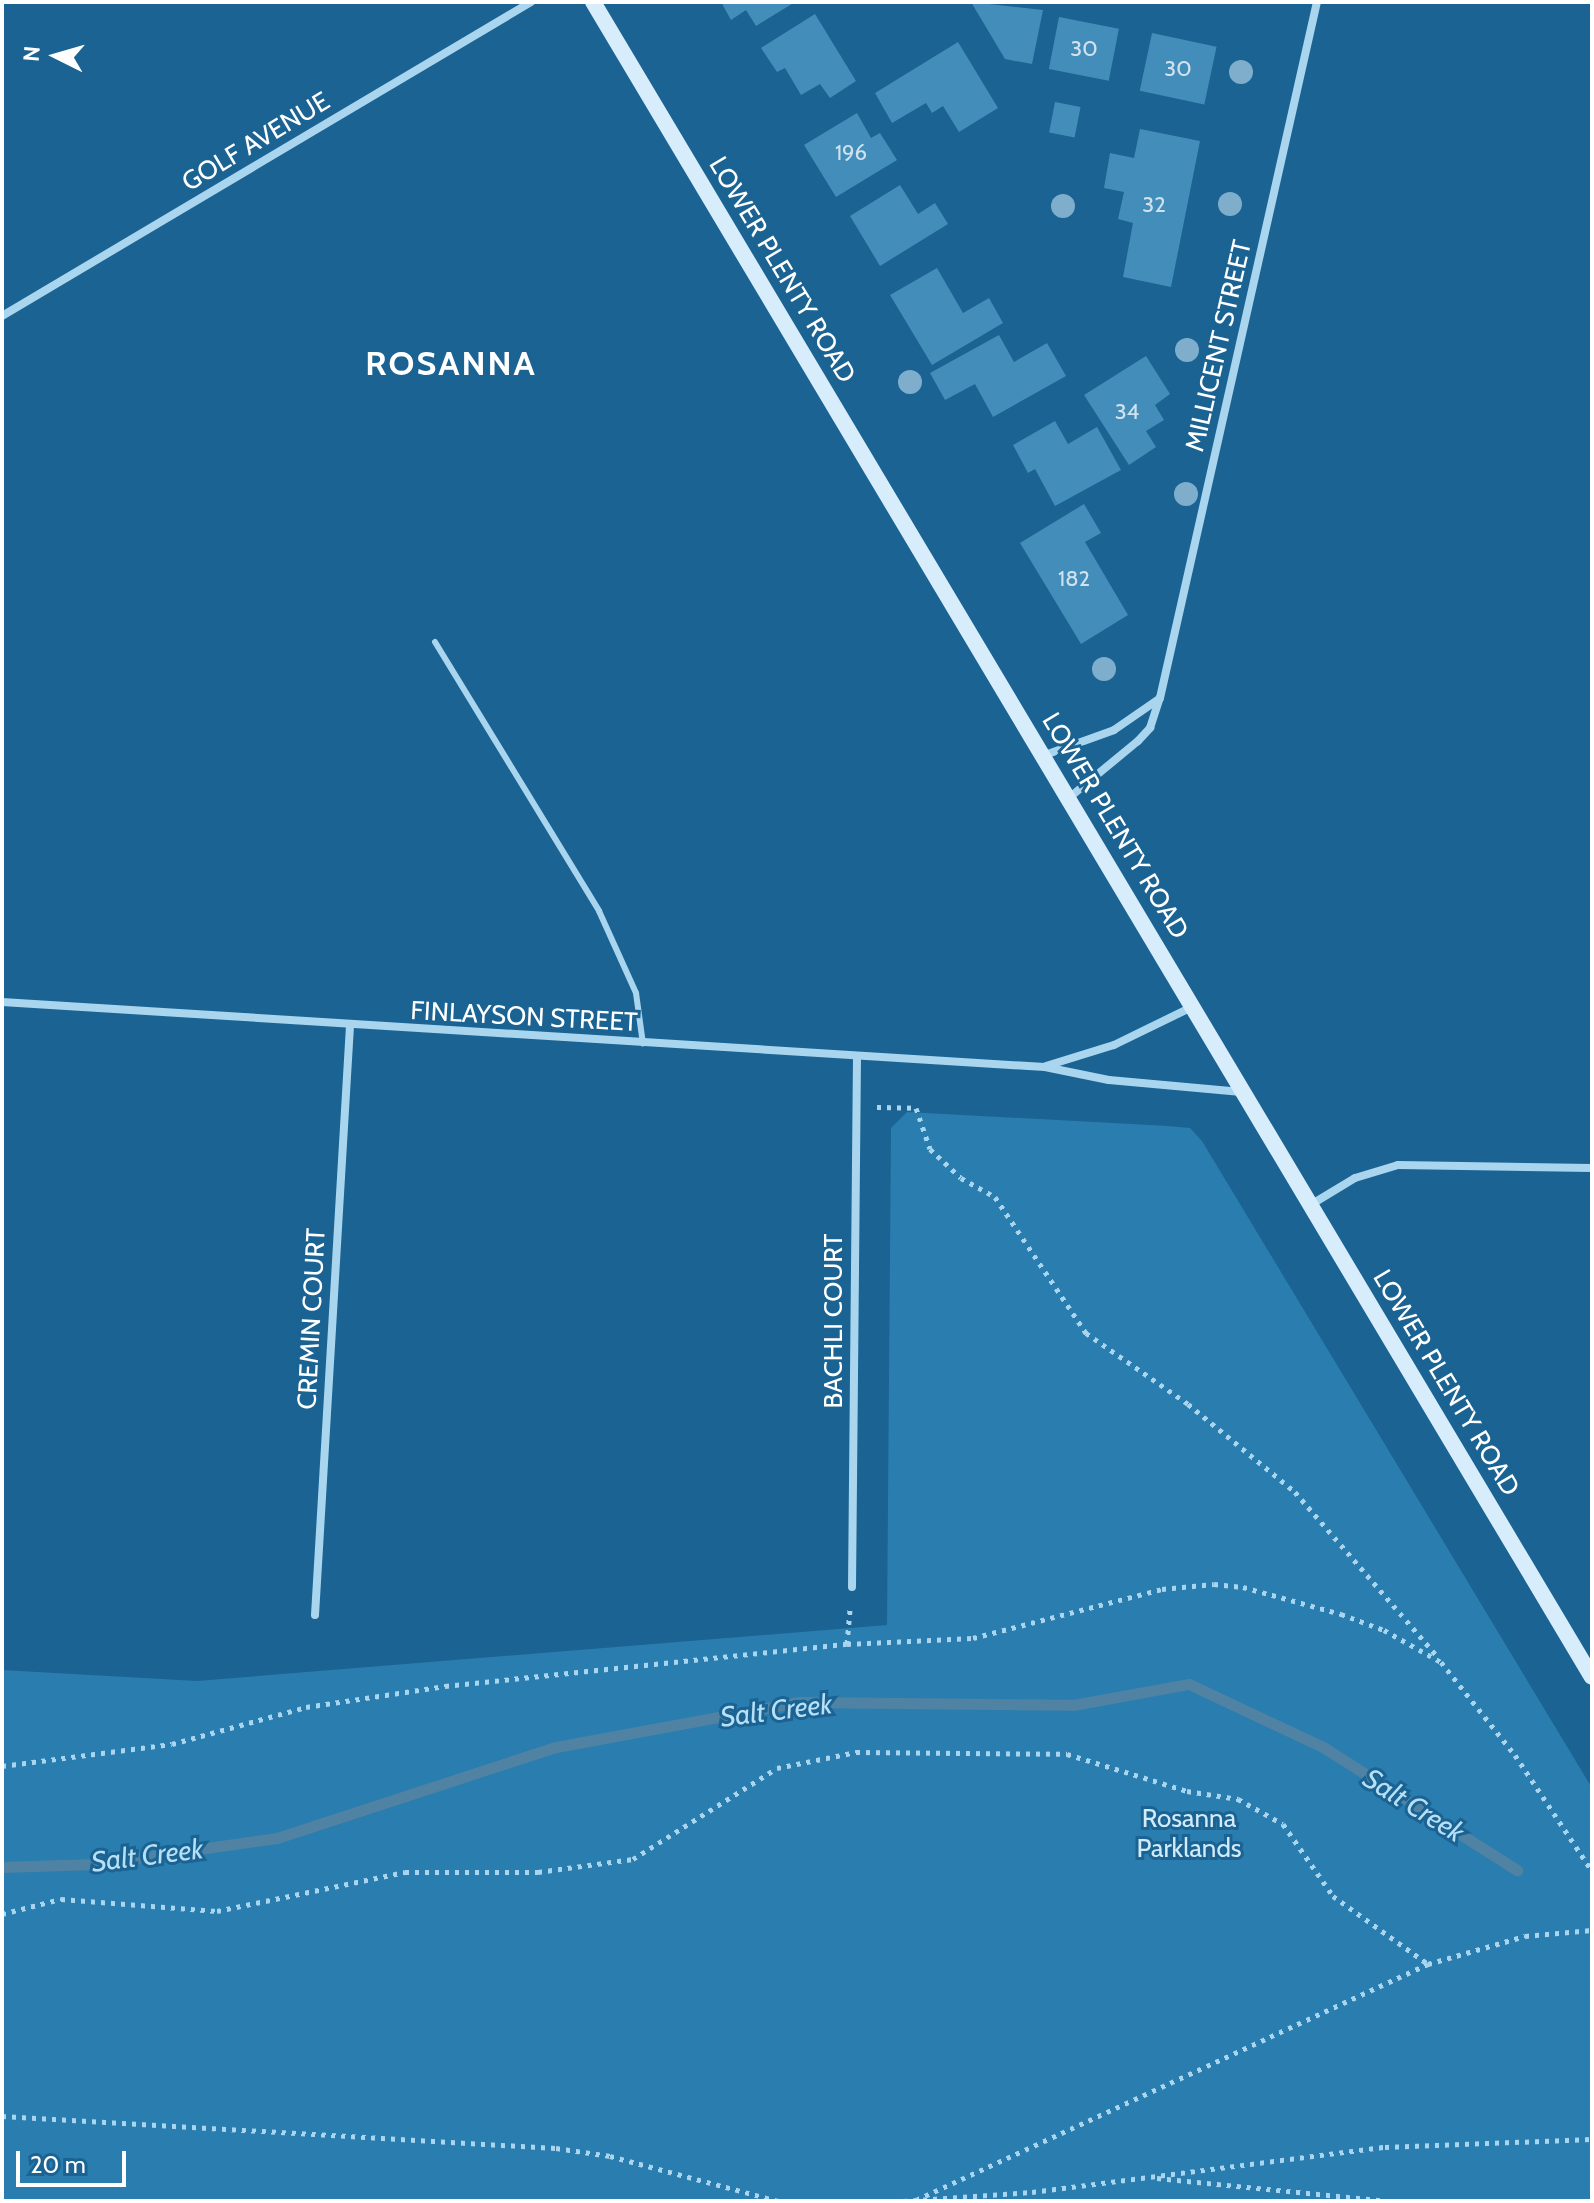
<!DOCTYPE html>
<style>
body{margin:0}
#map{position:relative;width:1594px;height:2203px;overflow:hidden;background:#1a6393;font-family:Cabin,sans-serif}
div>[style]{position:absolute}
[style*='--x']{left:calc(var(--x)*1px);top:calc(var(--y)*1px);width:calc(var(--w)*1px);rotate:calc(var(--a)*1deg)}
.green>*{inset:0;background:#2a7daf}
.stream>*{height:11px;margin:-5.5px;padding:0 5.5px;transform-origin:5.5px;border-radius:5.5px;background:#5083a3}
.building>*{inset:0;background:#438dba;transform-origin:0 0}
.path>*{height:5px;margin-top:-2.5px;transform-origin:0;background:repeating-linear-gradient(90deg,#aad5ef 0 4px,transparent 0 10px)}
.service>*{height:6px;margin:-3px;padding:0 3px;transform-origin:3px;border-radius:3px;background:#aad5ef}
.minor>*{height:8px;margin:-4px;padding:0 4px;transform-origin:4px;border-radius:4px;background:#aad5ef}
.secondary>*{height:16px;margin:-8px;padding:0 8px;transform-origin:8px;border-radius:8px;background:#d8edfb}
.trees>*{width:24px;height:24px;margin:-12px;border-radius:50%;background:#7faecc}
span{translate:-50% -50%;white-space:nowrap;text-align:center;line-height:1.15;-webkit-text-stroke:6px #1a6393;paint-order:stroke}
.number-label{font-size:22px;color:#d0e2ee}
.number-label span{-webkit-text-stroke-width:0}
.street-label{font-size:26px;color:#fff}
.park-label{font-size:26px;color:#d1ebfb}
.water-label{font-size:28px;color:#b7dff6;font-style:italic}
.district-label{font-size:34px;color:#fff;font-weight:700;letter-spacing:2px}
.frame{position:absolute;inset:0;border:4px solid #fff;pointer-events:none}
.north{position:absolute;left:16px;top:16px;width:80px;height:80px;-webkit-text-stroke:6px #1a6393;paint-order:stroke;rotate:275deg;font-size:22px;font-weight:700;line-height:32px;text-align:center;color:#fff}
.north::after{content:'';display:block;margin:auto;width:28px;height:36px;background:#fff;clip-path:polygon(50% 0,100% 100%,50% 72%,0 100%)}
.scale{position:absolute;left:16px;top:2151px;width:110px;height:36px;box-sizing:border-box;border:4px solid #fff;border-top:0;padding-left:10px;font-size:24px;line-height:28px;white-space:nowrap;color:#fff;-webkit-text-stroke:6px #1a6393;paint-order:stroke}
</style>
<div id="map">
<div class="green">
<i style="clip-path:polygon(907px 1112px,1168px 1126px,1190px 1128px,1202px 1141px,1592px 1788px,1592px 2201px,2px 2201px,2px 1670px,197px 1681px,887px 1625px,891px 1128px)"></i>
</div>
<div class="stream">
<i style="--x:2;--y:1867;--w:92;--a:-1.9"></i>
<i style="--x:94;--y:1864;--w:185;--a:-8.1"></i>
<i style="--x:277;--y:1838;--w:293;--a:-18.1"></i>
<i style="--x:556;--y:1747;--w:247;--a:-10.5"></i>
<i style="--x:799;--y:1702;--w:274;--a:0.6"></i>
<i style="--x:1073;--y:1705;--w:118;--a:-10.3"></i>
<i style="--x:1189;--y:1684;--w:148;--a:25.2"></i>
<i style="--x:1323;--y:1747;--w:230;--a:32.4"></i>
</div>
<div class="building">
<i style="clip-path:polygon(721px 2px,795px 2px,756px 26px,746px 10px,731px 20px)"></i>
<i style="clip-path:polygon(971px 2px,1043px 10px,1032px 64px,1005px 59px)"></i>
<i style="clip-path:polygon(815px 14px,856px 81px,830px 98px,820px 84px,801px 95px,785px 68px,777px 72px,761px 48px)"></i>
<i style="left:1059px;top:17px;width:61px;height:53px;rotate:11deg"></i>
<i style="left:1152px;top:33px;width:66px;height:59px;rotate:12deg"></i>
<i style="clip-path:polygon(958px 42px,998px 108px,959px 132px,943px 106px,932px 113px,926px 103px,892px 123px,875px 93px)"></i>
<i style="left:1055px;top:102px;width:26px;height:31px;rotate:11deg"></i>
<i style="clip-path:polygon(857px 113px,871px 138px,880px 133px,897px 160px,836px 197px,804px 145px)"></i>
<i style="clip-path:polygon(1140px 129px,1200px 141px,1171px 287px,1123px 277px,1133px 223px,1118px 219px,1124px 192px,1104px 188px,1110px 153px,1134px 158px)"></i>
<i style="clip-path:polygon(900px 185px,918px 214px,935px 203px,948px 224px,880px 266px,850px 216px)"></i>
<i style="clip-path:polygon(937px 268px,963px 313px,989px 298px,1003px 323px,932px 365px,890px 295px)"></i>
<i style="clip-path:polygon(999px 335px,1014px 362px,1047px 343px,1066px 376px,993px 417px,975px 384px,945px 400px,930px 373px)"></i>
<i style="clip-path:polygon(1146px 356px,1170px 394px,1155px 405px,1164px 420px,1146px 431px,1156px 447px,1129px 465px,1084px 395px)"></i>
<i style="clip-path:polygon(1055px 421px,1068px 444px,1097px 427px,1121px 470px,1055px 506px,1035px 469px,1028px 473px,1013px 445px)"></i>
<i style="clip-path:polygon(1084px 504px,1101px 533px,1085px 542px,1128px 615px,1081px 644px,1020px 543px)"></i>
</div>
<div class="path">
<i style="--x:877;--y:1107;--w:39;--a:1"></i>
<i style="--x:916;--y:1108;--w:43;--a:71.1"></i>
<i style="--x:930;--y:1149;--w:42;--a:43.1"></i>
<i style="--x:961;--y:1178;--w:39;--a:29"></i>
<i style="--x:995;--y:1197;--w:164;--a:56.2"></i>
<i style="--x:1086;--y:1333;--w:124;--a:34.8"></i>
<i style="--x:1188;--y:1404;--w:139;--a:39.4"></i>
<i style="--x:1295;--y:1492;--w:218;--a:49.1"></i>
<i style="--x:847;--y:1644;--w:36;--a:-85"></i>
<i style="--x:2;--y:1766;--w:171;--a:-7.4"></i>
<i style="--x:172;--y:1744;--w:139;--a:-15.4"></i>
<i style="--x:306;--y:1707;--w:141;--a:-8.6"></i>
<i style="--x:445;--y:1686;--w:404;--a:-6"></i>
<i style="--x:847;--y:1644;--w:126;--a:-2.7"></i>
<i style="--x:973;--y:1638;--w:195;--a:-14.5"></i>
<i style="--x:1162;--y:1589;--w:52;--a:-5.5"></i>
<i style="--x:1214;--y:1584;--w:29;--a:6"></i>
<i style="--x:1243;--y:1587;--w:102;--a:15.4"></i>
<i style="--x:1341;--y:1614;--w:46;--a:20.4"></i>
<i style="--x:1384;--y:1630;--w:65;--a:29.3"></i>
<i style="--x:1441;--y:1662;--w:119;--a:51.5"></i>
<i style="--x:1515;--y:1755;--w:139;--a:56.4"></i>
<i style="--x:2;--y:1914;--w:61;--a:-14.3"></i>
<i style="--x:61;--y:1899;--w:156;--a:4.4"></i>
<i style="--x:217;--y:1911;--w:192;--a:-11.7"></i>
<i style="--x:405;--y:1872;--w:133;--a:0"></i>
<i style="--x:538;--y:1872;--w:96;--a:-7.8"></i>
<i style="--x:633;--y:1859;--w:170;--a:-32.3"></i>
<i style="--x:777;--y:1768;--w:81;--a:-11.4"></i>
<i style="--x:856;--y:1752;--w:211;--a:0.5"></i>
<i style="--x:1067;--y:1754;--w:126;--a:17.1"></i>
<i style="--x:1187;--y:1791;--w:52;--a:8.9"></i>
<i style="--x:1238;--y:1799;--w:51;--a:29.1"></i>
<i style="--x:1283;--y:1824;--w:88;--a:55.2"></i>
<i style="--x:1333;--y:1896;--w:117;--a:35.6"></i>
<i style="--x:2;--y:2116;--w:555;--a:3.31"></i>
<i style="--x:556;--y:2148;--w:55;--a:8.4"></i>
<i style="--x:610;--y:2156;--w:174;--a:15"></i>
<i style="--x:1157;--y:2178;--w:230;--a:5.7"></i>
<i style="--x:916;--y:2200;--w:564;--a:-24.75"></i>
<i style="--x:1428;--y:1964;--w:101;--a:-16.1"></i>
<i style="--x:1525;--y:1936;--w:67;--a:-5.1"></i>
<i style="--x:903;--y:2201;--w:129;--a:-4"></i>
<i style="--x:1032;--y:2192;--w:356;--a:-7.3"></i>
<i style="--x:1385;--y:2147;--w:207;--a:-2.2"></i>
</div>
<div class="service">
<i style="--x:435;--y:642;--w:315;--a:58.6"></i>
<i style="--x:599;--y:911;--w:90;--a:65.7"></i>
<i style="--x:636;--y:993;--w:51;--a:82.2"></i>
</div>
<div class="minor">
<i style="--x:2;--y:316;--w:615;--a:-30.69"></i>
<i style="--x:1045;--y:755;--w:73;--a:-19.9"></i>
<i style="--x:1114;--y:730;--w:55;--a:-34.6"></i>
<i style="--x:1070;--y:797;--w:88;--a:-39.5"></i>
<i style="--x:1138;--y:741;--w:18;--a:-47"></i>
<i style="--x:1150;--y:728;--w:32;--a:-72"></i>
<i style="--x:1160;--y:698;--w:713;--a:-77.29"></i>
<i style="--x:2;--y:1002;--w:1045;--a:3.57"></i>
<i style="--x:1045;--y:1067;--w:65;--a:11.5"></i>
<i style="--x:1109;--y:1080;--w:133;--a:5.2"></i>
<i style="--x:1046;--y:1066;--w:71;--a:-17.2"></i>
<i style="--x:1114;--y:1045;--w:87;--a:-26"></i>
<i style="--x:1312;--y:1204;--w:50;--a:-31.2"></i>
<i style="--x:1355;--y:1178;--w:45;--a:-16.8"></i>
<i style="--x:1398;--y:1165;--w:194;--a:0.9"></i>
<i style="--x:852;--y:1587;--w:531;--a:-89.46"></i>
<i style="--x:315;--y:1615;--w:590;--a:-86.6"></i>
</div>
<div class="secondary">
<i style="--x:593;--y:2;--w:1950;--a:59.19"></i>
</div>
<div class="trees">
<i style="left:1241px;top:72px"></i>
<i style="left:1230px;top:204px"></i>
<i style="left:1063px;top:206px"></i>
<i style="left:1187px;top:350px"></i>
<i style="left:910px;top:382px"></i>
<i style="left:1186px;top:494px"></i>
<i style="left:1104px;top:669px"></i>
</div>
<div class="number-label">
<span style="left:1084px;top:49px">30</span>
<span style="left:1178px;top:69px">30</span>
<span style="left:851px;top:153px">196</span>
<span style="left:1154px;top:205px">32</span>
<span style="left:1127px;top:412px">34</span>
<span style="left:1074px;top:579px">182</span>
</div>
<div class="street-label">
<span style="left:256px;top:142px;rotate:-31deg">GOLF AVENUE</span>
<span style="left:782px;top:270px;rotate:59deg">LOWER PLENTY ROAD</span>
<span style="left:1219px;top:346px;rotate:-77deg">MILLICENT STREET</span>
<span style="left:1115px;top:826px;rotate:59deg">LOWER PLENTY ROAD</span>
<span style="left:524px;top:1017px;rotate:3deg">FINLAYSON STREET</span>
<span style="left:312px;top:1319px;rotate:-87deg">CREMIN COURT</span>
<span style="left:834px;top:1321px;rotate:-90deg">BACHLI COURT</span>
<span style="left:1446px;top:1383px;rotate:59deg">LOWER PLENTY ROAD</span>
</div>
<div class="park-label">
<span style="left:1189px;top:1834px">Rosanna<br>Parklands</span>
</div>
<div class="water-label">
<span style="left:776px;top:1710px;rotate:-7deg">Salt Creek</span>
<span style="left:1414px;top:1805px;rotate:32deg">Salt Creek</span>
<span style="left:147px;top:1855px;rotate:-7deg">Salt Creek</span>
</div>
<div class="district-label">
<span style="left:451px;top:364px">ROSANNA</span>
</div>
<div class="frame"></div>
<div class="north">N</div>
<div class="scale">20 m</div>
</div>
